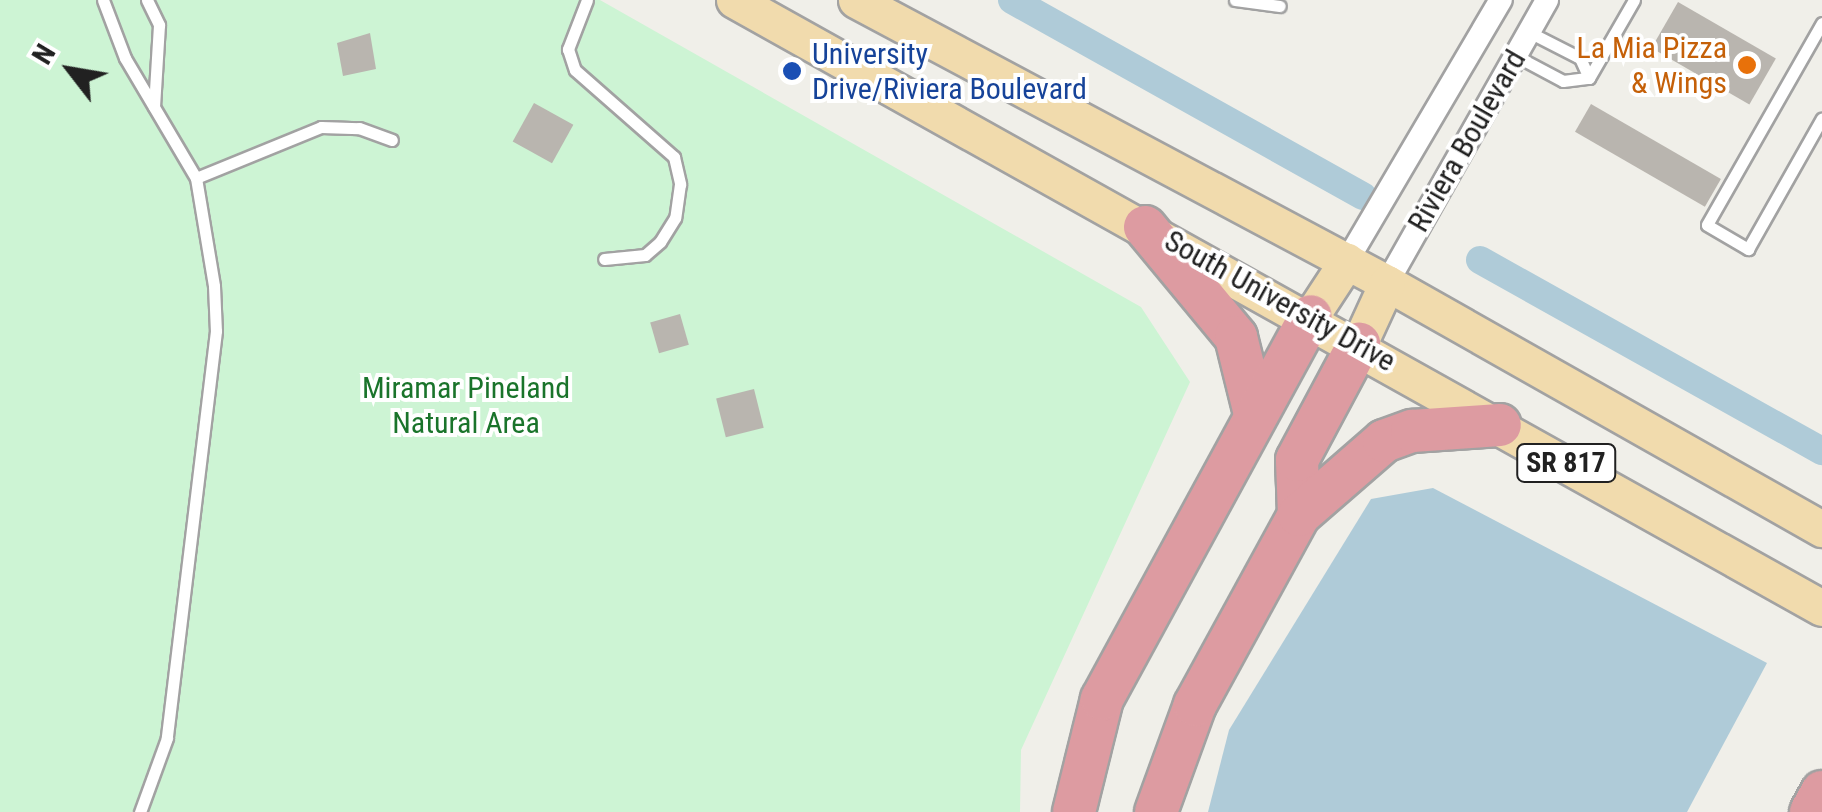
<!DOCTYPE html>
<style>
body{margin:0}
#map{position:relative;width:1822px;height:812px;overflow:hidden;background:#f0efe9;font-family:"Roboto Condensed",sans-serif}
div>[style]{position:absolute}
[style*='--x']{left:calc(var(--x)*1px);top:calc(var(--y)*1px);width:calc(var(--w)*1px);rotate:calc(var(--a)*1deg)}
.park>*{inset:0;background:#cdf4d4}
.water>*{inset:0;background:#afcbd8}
.canal>*{height:28px;margin:-14px;padding:0 14px;transform-origin:14px;border-radius:14px;background:#afcbd8}
.building>*{inset:0;background:#b9b5af;transform-origin:0 0}
.roads{filter:drop-shadow(2px 0 #a2a2a2) drop-shadow(-2px 0 #a2a2a2) drop-shadow(0 2px #a2a2a2) drop-shadow(0 -2px #a2a2a2)}
.lane>*{height:11px;margin:-5.5px;padding:0 5.5px;transform-origin:5.5px;border-radius:5.5px;background:#fff}
.street>*{height:22px;margin:-11px;padding:0 11px;transform-origin:11px;border-radius:11px;background:#fff}
.primary>*{height:35px;margin:-17.5px;padding:0 17.5px;transform-origin:17.5px;border-radius:17.5px;background:#f1dbad}
.highway>*{height:42px;margin:-21px;padding:0 21px;transform-origin:21px;border-radius:21px;background:#dd9ba1}
.dots>*{width:28px;height:28px;translate:-50% -50%;box-sizing:border-box;border:5px solid #fff;border-radius:50%}
span{translate:-50% -50%;white-space:nowrap;text-align:center;line-height:1.15;-webkit-text-stroke:8px #fff;paint-order:stroke}
.shield-label span{padding:2px 8px;background:#fff;border:2px solid;border-radius:8px;-webkit-text-stroke-width:0}
.shield-label{font-size:28px;color:#212121;font-weight:700}
.food-label{font-size:30px;color:#c56008}
.right{translate:-100% -50%;text-align:right}
.transit-label{font-size:30px;color:#164399}
.left{translate:0 -50%;text-align:left}
.street-label{font-size:30px;color:#212121}
.park-label{font-size:30px;color:#1a742b}
.north{position:absolute;left:20px;top:20px;width:100px;height:100px;-webkit-text-stroke:8px #fff;paint-order:stroke;rotate:301deg;font-size:28px;font-weight:700;line-height:40px;text-align:center;color:#212121}
.north::after{content:'';display:block;margin:auto;width:35px;height:45px;background:#212121;clip-path:polygon(50% 0,100% 100%,50% 72%,0 100%)}
</style>
<div id="map">
<div class="park">
<i style="clip-path:polygon(0 0,600px 0,1141px 307px,1190px 382px,1021px 750px,1020px 812px,0 812px)"></i>
</div>
<div class="water">
<i style="clip-path:polygon(1433px 488px,1767px 663px,1687px 812px,1208px 812px,1229px 730px,1371px 499px)"></i>
</div>
<div class="canal">
<i style="--x:1012;--y:0;--w:402;--a:29.2"></i>
<i style="--x:1480;--y:260;--w:392;--a:29.2"></i>
</div>
<div class="building">
<i style="left:1678px;top:2px;width:113px;height:53px;rotate:30deg"></i>
<i style="clip-path:polygon(370px 33px,376px 69px,343px 76px,337px 43px)"></i>
<i style="left:534px;top:103px;width:45px;height:44px;rotate:29deg"></i>
<i style="left:1591px;top:104px;width:150px;height:32px;rotate:30deg"></i>
<i style="left:680px;top:314px;width:32px;height:31px;rotate:74deg"></i>
<i style="left:754px;top:389px;width:40px;height:39px;rotate:76deg"></i>
</div>
<div class="roads">
<div class="lane">
<i style="--x:103;--y:0;--w:62;--a:69.2"></i>
<i style="--x:125;--y:58;--w:139;--a:59.4"></i>
<i style="--x:196;--y:178;--w:109;--a:80.5"></i>
<i style="--x:214;--y:286;--w:45;--a:87.5"></i>
<i style="--x:216;--y:331;--w:410;--a:96.9"></i>
<i style="--x:167;--y:738;--w:79;--a:110"></i>
<i style="--x:147;--y:0;--w:28;--a:64"></i>
<i style="--x:159;--y:25;--w:82;--a:93.5"></i>
<i style="--x:587;--y:0;--w:53;--a:111.2"></i>
<i style="--x:568;--y:49;--w:22;--a:72"></i>
<i style="--x:575;--y:70;--w:132;--a:41.3"></i>
<i style="--x:674;--y:157;--w:28;--a:77"></i>
<i style="--x:680;--y:184;--w:34;--a:98"></i>
<i style="--x:675;--y:218;--w:28;--a:122"></i>
<i style="--x:660;--y:242;--w:20;--a:139"></i>
<i style="--x:645;--y:255;--w:41;--a:174.4"></i>
<i style="--x:1235;--y:0;--w:45;--a:7.6"></i>
<i style="--x:1822;--y:23;--w:232;--a:119.7"></i>
<i style="--x:1707;--y:225;--w:48;--a:30.3"></i>
<i style="--x:1748;--y:249;--w:150;--a:-60.5"></i>
<i style="--x:1516;--y:56;--w:53;--a:28"></i>
<i style="--x:1563;--y:81;--w:26;--a:-7"></i>
<i style="--x:1589;--y:78;--w:22;--a:-114"></i>
<i style="--x:1580;--y:58;--w:57;--a:-153"></i>
<i style="--x:1589;--y:78;--w:90;--a:-60"></i>
<i style="--x:196;--y:178;--w:135;--a:-22.2"></i>
<i style="--x:321;--y:127;--w:38;--a:2"></i>
<i style="--x:359;--y:128;--w:35;--a:20"></i>
</div>
<div class="street">
<i style="--x:1347;--y:261;--w:303;--a:-59.5"></i>
<i style="--x:1387;--y:283;--w:325;--a:-60.5"></i>
</div>
<div class="primary">
<i style="--x:734;--y:0;--w:1246;--a:29.2"></i>
<i style="--x:856;--y:0;--w:602;--a:28.06"></i>
<i style="--x:1387;--y:283;--w:500;--a:29.5"></i>
<i style="--x:1311;--y:316;--w:66;--a:-56.8"></i>
<i style="--x:1359;--y:344;--w:67;--a:-65.3"></i>
</div>
<div class="highway">
<i style="--x:1145;--y:227;--w:143;--a:50.4"></i>
<i style="--x:1236;--y:337;--w:79;--a:76.1"></i>
<i style="--x:1299;--y:515;--w:55;--a:-92.1"></i>
<i style="--x:1297;--y:460;--w:132;--a:-61.9"></i>
<i style="--x:1074;--y:812;--w:116;--a:-76.1"></i>
<i style="--x:1102;--y:699;--w:436;--a:-61.4"></i>
<i style="--x:1156;--y:812;--w:114;--a:-70"></i>
<i style="--x:1195;--y:705;--w:217;--a:-61.3"></i>
<i style="--x:1299;--y:515;--w:113;--a:-41"></i>
<i style="--x:1384;--y:441;--w:30;--a:-20"></i>
<i style="--x:1412;--y:431;--w:88;--a:-3.9"></i>
<i style="--x:1811;--y:812;--w:23;--a:-61"></i>
</div>
</div>
<div class="dots">
<i style="left:1747px;top:65px;background:#e8710a"></i>
<i style="left:792px;top:71px;background:#1a4fb4"></i>
</div>
<div class="shield-label">
<span style="left:1566px;top:463px">SR 817</span>
</div>
<div class="food-label">
<span class="right" style="left:1727px;top:65px">La Mia Pizza<br>&amp; Wings</span>
</div>
<div class="transit-label">
<span class="left" style="left:812px;top:71px">University<br>Drive/Riviera Boulevard</span>
</div>
<div class="street-label">
<span style="left:1467px;top:141px;rotate:-60deg">Riviera Boulevard</span>
<span style="left:1280px;top:301px;rotate:29deg">South University Drive</span>
</div>
<div class="park-label">
<span style="left:466px;top:405px">Miramar Pineland<br>Natural Area</span>
</div>
<div class="north">N</div>
</div>
